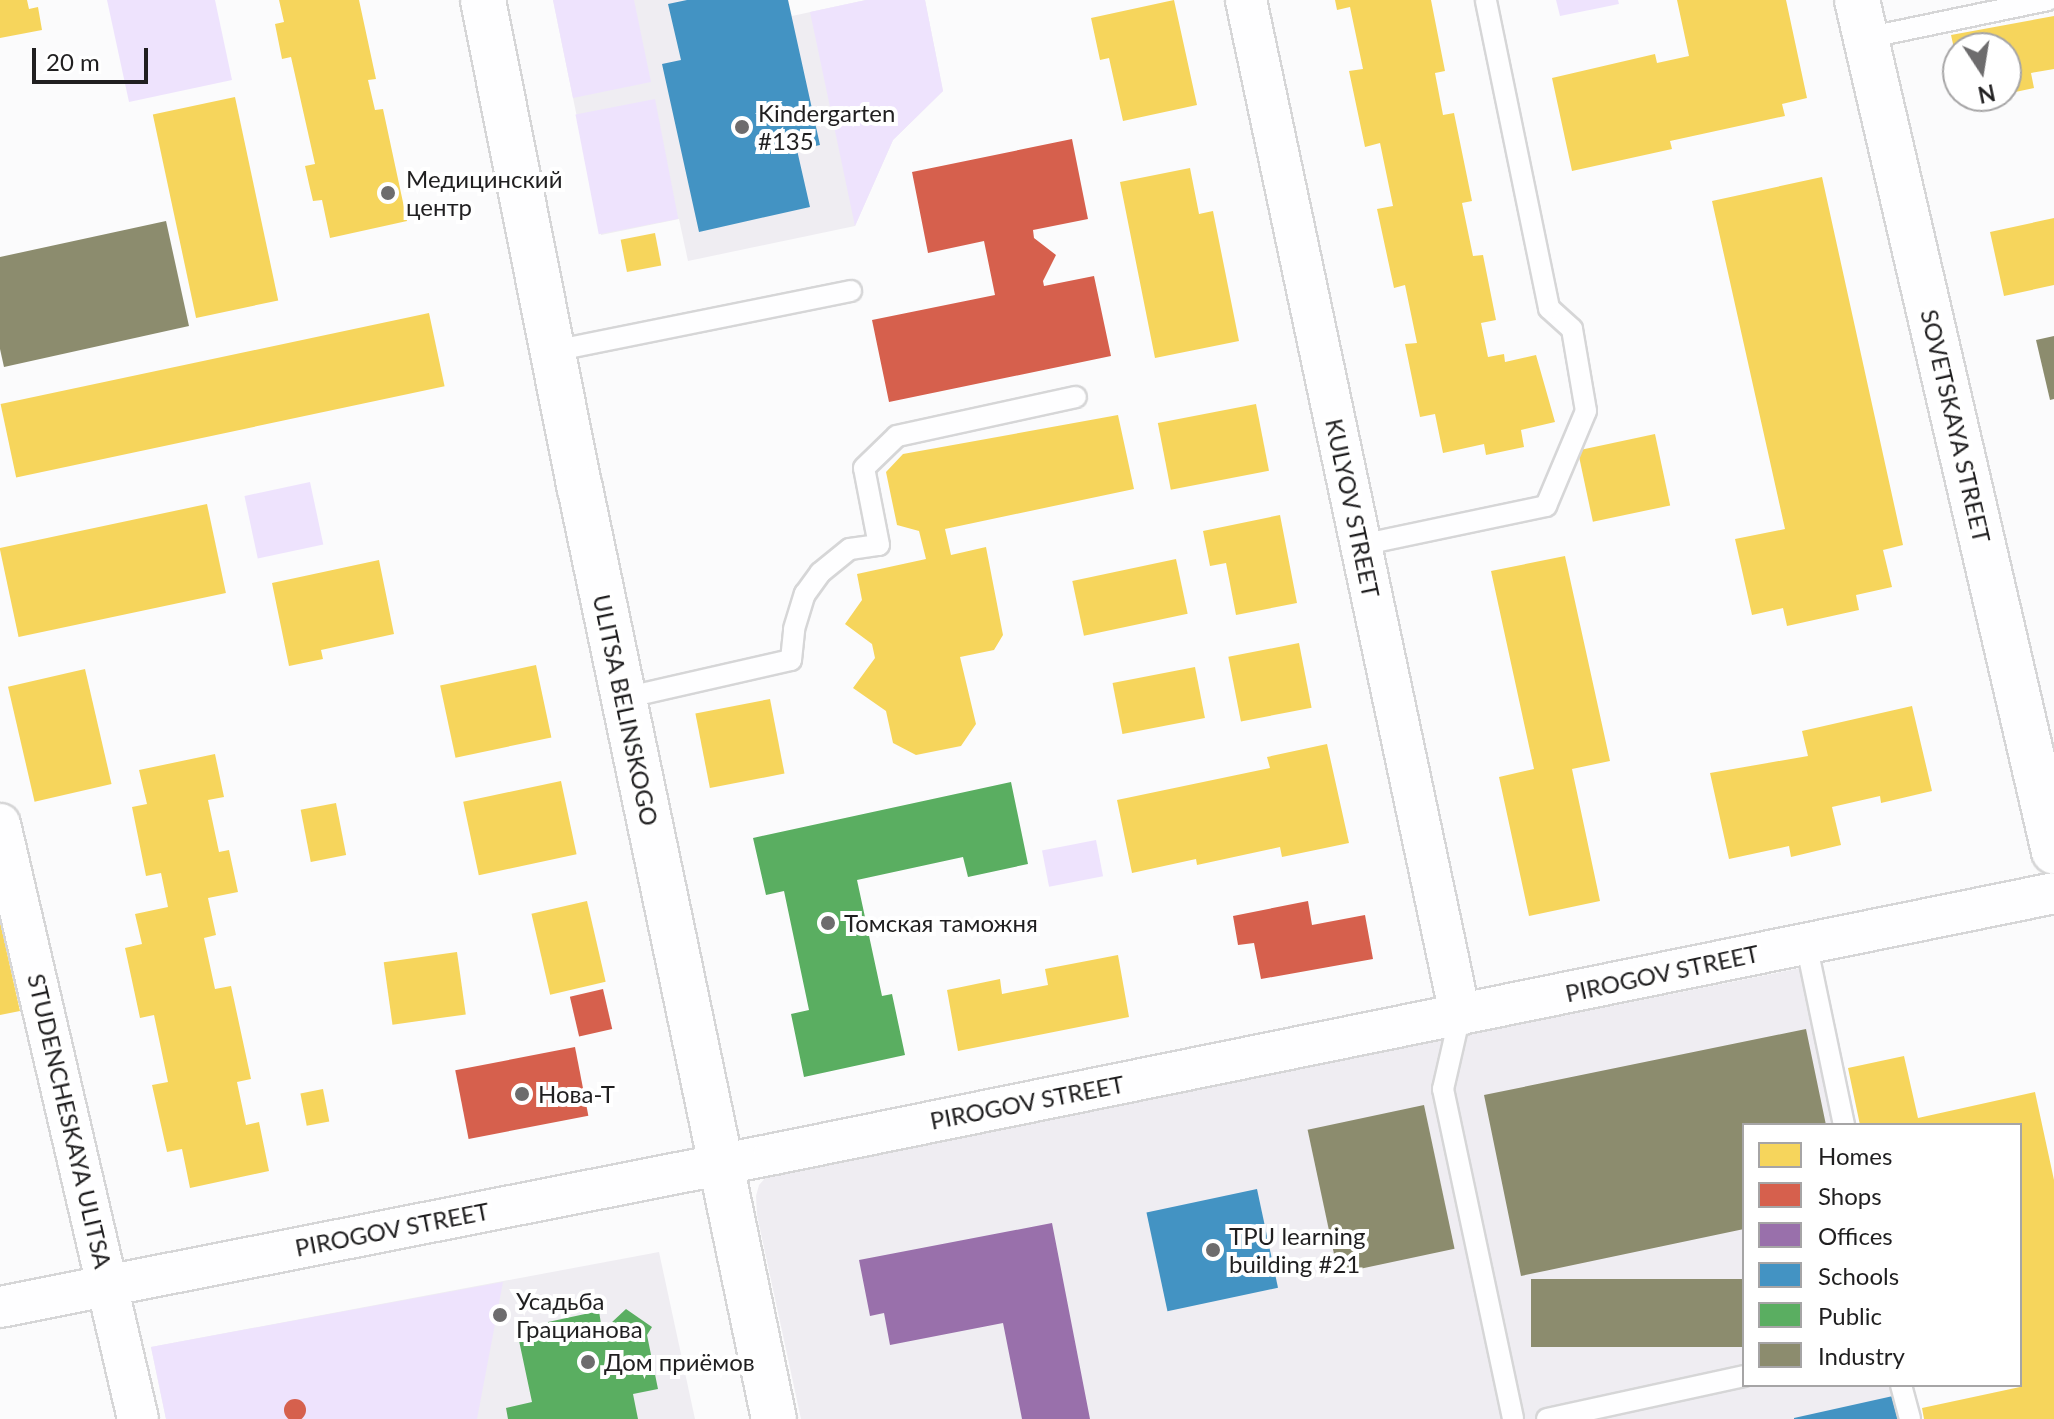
<!DOCTYPE html>
<meta charset="utf-8">
<style>
body{margin:0}
#map{position:relative;width:2054px;height:1419px;overflow:hidden;background:#fbfbfc;font-family:Lato,sans-serif}
div>[style]{position:absolute}
[style*='--x']{left:calc(var(--x)*1px);top:calc(var(--y)*1px);width:calc(var(--w)*1px);rotate:calc(var(--a)*1deg)}
.built>*{inset:0;background:#efedf2}
.green>*{inset:0;background:#eee3fd;transform-origin:0 0}
.homes>*{inset:0;background:#f6d55c;transform-origin:0 0}
.shops>*{inset:0;background:#d6604d;transform-origin:0 0}
.round{border-radius:50%}
.offices>*{inset:0;background:#9970ab}
.schools>*{inset:0;background:#4393c3;transform-origin:0 0}
.public>*{inset:0;background:#5aae61}
.industry>*{inset:0;background:#8c8c6e;transform-origin:0 0}
.roads{filter:drop-shadow(2px 0 #d6d6d7) drop-shadow(-2px 0 #d6d6d7) drop-shadow(0 2px #d6d6d7) drop-shadow(0 -2px #d6d6d7)}
.service>*{height:20px;margin:-10px;padding:0 10px;transform-origin:10px;border-radius:10px;background:#fefeff}
.minor>*{height:40px;margin:-20px;padding:0 20px;transform-origin:20px;border-radius:20px;background:#fefeff}
.tertiary>*{height:44px;margin:-22px;padding:0 22px;transform-origin:22px;border-radius:22px;background:#fefeff}
.dots>*{width:22px;height:22px;translate:-50% -50%;box-sizing:border-box;border:4px solid #fff;border-radius:50%}
span{translate:-50% -50%;white-space:nowrap;text-align:center;line-height:1.15;-webkit-text-stroke:8px #fff;paint-order:stroke}
.poi-label{font-size:24px;color:#201f20}
.left{translate:0 -50%;text-align:left}
.street-label{font-size:24px;color:#201f20}
.legend{position:absolute;left:1742px;top:1123px;width:280px;height:264px;box-sizing:border-box;background:#fff;border:2px solid #a6a5a6;margin:0;padding:10px 14px;list-style:none;font-size:24px;color:#201f20}
.legend li{display:flex;align-items:center;gap:16px;height:40px}
.legend b{width:40px;border:2px solid #a6a5a6}
.north{position:absolute;left:1942px;top:32px;width:80px;height:80px;box-sizing:border-box;background:#fff;border:2px solid #a6a5a6;border-radius:50%;rotate:168deg;font-size:22px;font-weight:700;line-height:32px;text-align:center;color:#201f20}
.north::after{content:'';display:block;margin:auto;width:28px;height:36px;background:#6d6c6d;clip-path:polygon(50% 0,100% 100%,50% 72%,0 100%)}
.scale{position:absolute;left:32px;top:48px;width:116px;height:36px;box-sizing:border-box;border:4px solid #201f20;border-top:0;padding-left:10px;font-size:24px;line-height:28px;white-space:nowrap;color:#201f20;-webkit-text-stroke:6px #fff;paint-order:stroke}
</style>
<div id="map">
<div class="built">
<i style="clip-path:polygon(553px 0,788px 0,792px 16px,866px 0,925px 0,943px 91px,893px 140px,855px 226px,688px 261px,679px 219px,601px 235px)"></i>
<i style="clip-path:polygon(1816px 965px,1851px 1125px,1744px 1125px,1744px 1385px,1909px 1385px,1916px 1419px,801px 1419px,757px 1215px,756px 1196px,759px 1185px,768px 1175px)"></i>
<i style="clip-path:polygon(659px 1252px,695px 1419px,166px 1419px,151px 1347px)"></i>
</div>
<div class="green">
<i style="clip-path:polygon(107px 0,215px 0,232px 80px,129px 102px)"></i>
<i style="clip-path:polygon(553px 0,634px 0,651px 82px,573px 98px)"></i>
<i style="clip-path:polygon(866px 0,925px 0,943px 91px,893px 140px,855px 226px,810px 12px)"></i>
<i style="clip-path:polygon(1556px 0,1618px 0,1619px 4px,1560px 16px)"></i>
<i style="left:655px;top:99px;width:122px;height:81px;rotate:79deg"></i>
<i style="left:310px;top:482px;width:64px;height:67px;rotate:78deg"></i>
<i style="left:1096px;top:840px;width:37px;height:55px;rotate:79deg"></i>
<i style="clip-path:polygon(503px 1282px,477px 1419px,166px 1419px,151px 1347px)"></i>
</div>
<div class="homes">
<i style="clip-path:polygon(0 0,27px 0,29px 9px,38px 7px,42px 30px,0 38px)"></i>
<i style="clip-path:polygon(279px 0,359px 0,376px 79px,368px 80px,375px 110px,383px 109px,407px 221px,330px 238px,322px 200px,313px 201px,309px 184px,305px 166px,315px 164px,291px 57px,282px 59px,275px 24px,284px 22px)"></i>
<i style="clip-path:polygon(1174px 0,1197px 105px,1123px 121px,1109px 58px,1100px 60px,1091px 18px)"></i>
<i style="clip-path:polygon(1335px 0,1431px 0,1445px 71px,1435px 73px,1443px 115px,1454px 113px,1472px 201px,1462px 203px,1473px 256px,1483px 255px,1496px 320px,1481px 323px,1488px 357px,1504px 354px,1505px 362px,1536px 355px,1555px 422px,1521px 430px,1524px 447px,1486px 455px,1484px 444px,1443px 453px,1435px 414px,1420px 417px,1405px 344px,1417px 343px,1405px 285px,1394px 288px,1377px 209px,1393px 206px,1380px 143px,1365px 147px,1349px 71px,1363px 69px,1350px 7px,1337px 10px)"></i>
<i style="clip-path:polygon(1677px 0,1786px 0,1807px 98px,1782px 104px,1785px 116px,1670px 141px,1672px 149px,1572px 171px,1552px 78px,1655px 54px,1657px 63px,1689px 56px)"></i>
<i style="clip-path:polygon(2054px 16px,2054px 69px,2031px 73px,2034px 88px,2006px 94px,2006px 48px,1958px 48px,1957px 62px,1951px 35px)"></i>
<i style="left:235px;top:97px;width:208px;height:84px;rotate:78deg"></i>
<i style="clip-path:polygon(1190px 168px,1199px 214px,1213px 211px,1239px 341px,1155px 358px,1120px 182px)"></i>
<i style="clip-path:polygon(1822px 177px,1903px 545px,1883px 550px,1892px 587px,1856px 595px,1859px 610px,1787px 626px,1783px 608px,1752px 615px,1735px 539px,1785px 529px,1712px 201px)"></i>
<i style="clip-path:polygon(2054px 218px,2054px 285px,2004px 296px,1990px 232px)"></i>
<i style="left:655px;top:233px;width:33px;height:35px;rotate:79deg"></i>
<i style="left:429px;top:313px;width:75px;height:438px;rotate:78deg"></i>
<i style="left:1256px;top:404px;width:68px;height:100px;rotate:79deg"></i>
<i style="clip-path:polygon(1118px 415px,1134px 489px,945px 529px,951px 555px,986px 547px,1003px 635px,994px 650px,960px 657px,976px 724px,961px 746px,916px 755px,893px 743px,886px 711px,853px 688px,875px 658px,872px 644px,845px 624px,862px 600px,857px 574px,926px 559px,919px 531px,897px 525px,886px 472px,903px 454px)"></i>
<i style="left:1655px;top:434px;width:73px;height:79px;rotate:78deg"></i>
<i style="left:207px;top:504px;width:91px;height:212px;rotate:78deg"></i>
<i style="clip-path:polygon(1280px 515px,1297px 603px,1236px 615px,1226px 563px,1210px 566px,1203px 531px)"></i>
<i style="clip-path:polygon(1565px 556px,1610px 761px,1572px 769px,1600px 901px,1529px 916px,1499px 777px,1534px 769px,1491px 571px)"></i>
<i style="left:1176px;top:559px;width:56px;height:106px;rotate:78deg"></i>
<i style="clip-path:polygon(379px 560px,394px 634px,321px 650px,323px 659px,289px 666px,272px 583px)"></i>
<i style="left:1299px;top:643px;width:66px;height:72px;rotate:79deg"></i>
<i style="left:536px;top:665px;width:74px;height:98px;rotate:78deg"></i>
<i style="left:1195px;top:667px;width:52px;height:84px;rotate:79deg"></i>
<i style="left:85px;top:669px;width:118px;height:79px;rotate:77deg"></i>
<i style="left:770px;top:699px;width:76px;height:76px;rotate:79deg"></i>
<i style="clip-path:polygon(1912px 706px,1932px 791px,1881px 803px,1880px 796px,1832px 807px,1841px 845px,1791px 857px,1789px 846px,1729px 859px,1710px 773px,1808px 756px,1802px 731px)"></i>
<i style="clip-path:polygon(1327px 744px,1349px 843px,1282px 857px,1280px 847px,1197px 865px,1196px 859px,1132px 873px,1117px 800px,1270px 768px,1267px 757px)"></i>
<i style="clip-path:polygon(215px 754px,224px 797px,208px 800px,219px 852px,229px 850px,238px 892px,208px 898px,216px 935px,204px 938px,215px 989px,231px 986px,251px 1079px,237px 1082px,246px 1125px,259px 1122px,269px 1171px,190px 1188px,182px 1149px,167px 1152px,152px 1085px,168px 1082px,154px 1015px,140px 1018px,125px 948px,142px 944px,135px 914px,168px 907px,161px 873px,146px 876px,132px 807px,147px 804px,139px 770px)"></i>
<i style="left:561px;top:781px;width:75px;height:100px;rotate:78deg"></i>
<i style="left:336px;top:803px;width:53px;height:36px;rotate:79deg"></i>
<i style="left:587px;top:901px;width:83px;height:57px;rotate:77deg"></i>
<i style="clip-path:polygon(0 922px,20px 1011px,0 1015px)"></i>
<i style="left:457px;top:952px;width:63px;height:74px;rotate:82deg"></i>
<i style="clip-path:polygon(1118px 955px,1129px 1017px,958px 1051px,947px 990px,1000px 979px,1002px 994px,1048px 985px,1045px 969px)"></i>
<i style="clip-path:polygon(1904px 1056px,1918px 1118px,2035px 1092px,2054px 1180px,2054px 1419px,1924px 1419px,1922px 1408px,2020px 1387px,2020px 1125px,1860px 1125px,1848px 1068px)"></i>
<i style="left:323px;top:1089px;width:33px;height:23px;rotate:79deg"></i>
</div>
<div class="shops">
<i style="clip-path:polygon(1072px 139px,1088px 219px,1033px 230px,1034px 238px,1056px 255px,1043px 281px,1044px 286px,1094px 276px,1111px 356px,889px 402px,872px 320px,995px 295px,984px 241px,928px 253px,912px 172px)"></i>
<i style="clip-path:polygon(1308px 901px,1312px 925px,1365px 915px,1373px 959px,1261px 979px,1254px 943px,1238px 945px,1233px 916px)"></i>
<i style="left:603px;top:989px;width:41px;height:34px;rotate:77deg"></i>
<i style="left:575px;top:1047px;width:70px;height:122px;rotate:79deg"></i>
<i class="round" style="left:284px;top:1399px;width:22px;height:22px"></i>
</div>
<div class="offices">
<i style="clip-path:polygon(1052px 1223px,1090px 1419px,1022px 1419px,1003px 1323px,890px 1345px,884px 1313px,870px 1316px,859px 1260px)"></i>
</div>
<div class="schools">
<i style="clip-path:polygon(687px 0,788px 0,820px 145px,797px 150px,810px 207px,699px 232px,662px 64px,681px 60px,668px 4px)"></i>
<i style="left:1257px;top:1189px;width:101px;height:113px;rotate:78deg"></i>
<i style="clip-path:polygon(1893px 1396px,1898px 1419px,1794px 1419px,1794px 1418px)"></i>
</div>
<div class="public">
<i style="clip-path:polygon(1011px 782px,1028px 864px,968px 877px,963px 857px,857px 880px,882px 996px,892px 994px,905px 1055px,804px 1077px,791px 1014px,809px 1010px,784px 891px,766px 895px,753px 838px)"></i>
<i style="clip-path:polygon(626px 1309px,652px 1327px,647px 1335px,658px 1389px,633px 1394px,638px 1419px,508px 1419px,506px 1408px,532px 1402px,518px 1336px,550px 1329px,548px 1322px,599px 1311px,601px 1324px,611px 1323px)"></i>
</div>
<div class="industry">
<i style="clip-path:polygon(166px 221px,189px 326px,4px 367px,0 349px,0 257px)"></i>
<i style="clip-path:polygon(2054px 336px,2054px 399px,2050px 400px,2036px 340px)"></i>
<i style="clip-path:polygon(1806px 1029px,1826px 1125px,1744px 1125px,1744px 1229px,1521px 1276px,1484px 1095px)"></i>
<i style="left:1424px;top:1105px;width:147px;height:119px;rotate:78deg"></i>
<i style="left:1744px;top:1279px;width:68px;height:213px;rotate:90deg"></i>
</div>
<div class="roads">
<div class="service">
<i style="--x:1866;--y:38;--w:186;--a:-11.8"></i>
<i style="--x:553;--y:351;--w:304;--a:-11.4"></i>
<i style="--x:1361;--y:545;--w:189;--a:-11.9"></i>
<i style="--x:1546;--y:506;--w:103;--a:-67.2"></i>
<i style="--x:1586;--y:411;--w:83;--a:-99.7"></i>
<i style="--x:1572;--y:329;--w:31;--a:-138"></i>
<i style="--x:1549;--y:308;--w:314;--a:-101.6"></i>
<i style="--x:624;--y:698;--w:171;--a:-12.8"></i>
<i style="--x:791;--y:660;--w:31;--a:-84"></i>
<i style="--x:794;--y:629;--w:37;--a:-73"></i>
<i style="--x:805;--y:594;--w:26;--a:-54"></i>
<i style="--x:820;--y:573;--w:38;--a:-39"></i>
<i style="--x:850;--y:549;--w:29;--a:-8"></i>
<i style="--x:879;--y:545;--w:78;--a:-101"></i>
<i style="--x:864;--y:468;--w:46;--a:-44.1"></i>
<i style="--x:897;--y:436;--w:183;--a:-12.3"></i>
<i style="--x:1806;--y:943;--w:186;--a:78.2"></i>
<i style="--x:1460;--y:1015;--w:76;--a:102.9"></i>
<i style="--x:1443;--y:1089;--w:337;--a:78"></i>
<i style="--x:1901;--y:1385;--w:35;--a:75"></i>
<i style="--x:1547;--y:1419;--w:202;--a:-12.3"></i>
</div>
<div class="minor">
<i style="--x:1246;--y:0;--w:1037;--a:78.09"></i>
<i style="--x:0;--y:824;--w:611;--a:76.94"></i>
<i style="--x:0;--y:1307;--w:789;--a:-11.18"></i>
<i style="--x:774;--y:1154;--w:1306;--a:-11.52"></i>
</div>
<div class="tertiary">
<i style="--x:483;--y:0;--w:498;--a:78.8"></i>
<i style="--x:580;--y:488;--w:951;--a:78.23"></i>
<i style="--x:1857;--y:0;--w:874;--a:76.98"></i>
</div>
</div>
<div class="dots">
<i style="left:742px;top:127px;background:#6d6c6d"></i>
<i style="left:388px;top:193px;background:#6d6c6d"></i>
<i style="left:828px;top:923px;background:#6d6c6d"></i>
<i style="left:522px;top:1094px;background:#6d6c6d"></i>
<i style="left:1213px;top:1250px;background:#6d6c6d"></i>
<i style="left:500px;top:1315px;background:#6d6c6d"></i>
<i style="left:588px;top:1362px;background:#6d6c6d"></i>
</div>
<div class="poi-label">
<span class="left" style="left:758px;top:127px">Kindergarten<br>#135</span>
<span class="left" style="left:406px;top:193px">Медицинский<br>центр</span>
<span class="left" style="left:844px;top:923px">Томская таможня</span>
<span class="left" style="left:538px;top:1094px">Нова-Т</span>
<span class="left" style="left:1229px;top:1250px">TPU learning<br>building #21</span>
<span class="left" style="left:516px;top:1315px">Усадьба<br>Грацианова</span>
<span class="left" style="left:604px;top:1362px">Дом приёмов</span>
</div>
<div class="street-label">
<span style="left:1956px;top:426px;rotate:77deg">SOVETSKAYA STREET</span>
<span style="left:1353px;top:508px;rotate:78deg">KULYOV STREET</span>
<span style="left:626px;top:710px;rotate:78deg">ULITSA BELINSKOGO</span>
<span style="left:1662px;top:973px;rotate:-12deg">PIROGOV STREET</span>
<span style="left:1027px;top:1102px;rotate:-11deg">PIROGOV STREET</span>
<span style="left:70px;top:1121px;rotate:77deg">STUDENCHESKAYA ULITSA</span>
<span style="left:392px;top:1229px;rotate:-11deg">PIROGOV STREET</span>
</div>
<ul class="legend">
<li><b style="height:22px;background:#f6d55c"></b>Homes</li>
<li><b style="height:22px;background:#d6604d"></b>Shops</li>
<li><b style="height:22px;background:#9970ab"></b>Offices</li>
<li><b style="height:22px;background:#4393c3"></b>Schools</li>
<li><b style="height:22px;background:#5aae61"></b>Public</li>
<li><b style="height:22px;background:#8c8c6e"></b>Industry</li>
</ul>
<div class="north">N</div>
<div class="scale">20 m</div>
</div>
